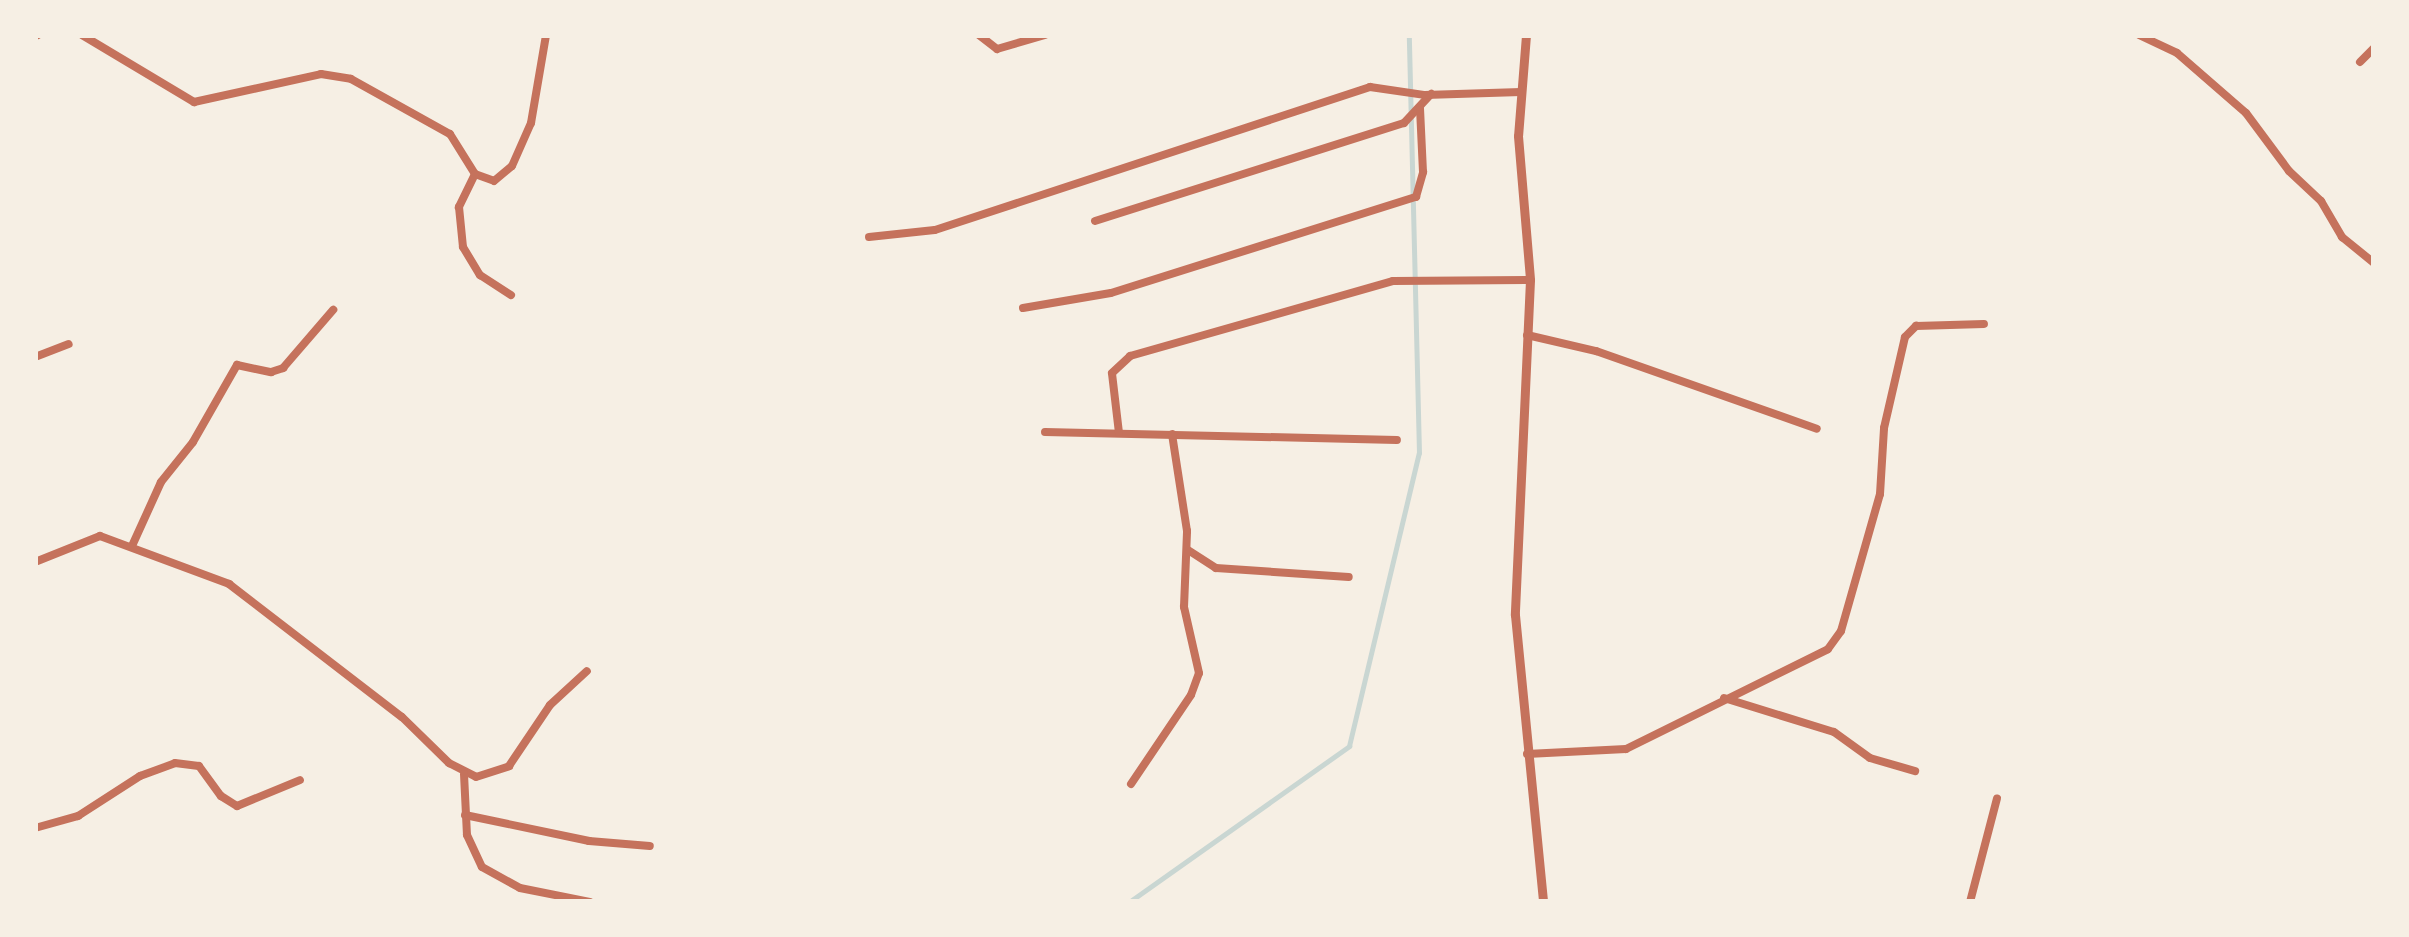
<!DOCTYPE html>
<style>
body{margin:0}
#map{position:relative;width:2409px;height:937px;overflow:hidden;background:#f6efe4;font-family:Mulish,sans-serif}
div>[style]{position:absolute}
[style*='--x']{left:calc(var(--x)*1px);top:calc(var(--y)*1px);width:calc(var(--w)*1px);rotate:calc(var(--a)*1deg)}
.stream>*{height:5px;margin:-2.5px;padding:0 2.5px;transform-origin:2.5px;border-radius:2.5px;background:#c9d6d2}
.minor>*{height:8px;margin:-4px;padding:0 4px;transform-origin:4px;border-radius:4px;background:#c5725c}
.tertiary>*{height:9px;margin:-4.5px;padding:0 4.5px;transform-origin:4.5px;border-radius:4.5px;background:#c5725c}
span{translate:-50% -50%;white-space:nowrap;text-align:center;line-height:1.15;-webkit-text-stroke:10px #f6efe4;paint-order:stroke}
.frame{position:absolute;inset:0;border:38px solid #f6efe4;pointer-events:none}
</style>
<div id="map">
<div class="stream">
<i style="--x:1129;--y:902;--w:270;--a:-35.3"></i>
<i style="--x:1349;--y:746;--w:301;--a:-76.6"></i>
<i style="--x:1419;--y:453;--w:418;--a:-91.4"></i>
</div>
<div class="minor">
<i style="--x:82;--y:35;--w:131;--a:30.9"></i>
<i style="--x:194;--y:102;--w:130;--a:-12.4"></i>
<i style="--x:321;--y:74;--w:30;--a:9"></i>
<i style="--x:351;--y:79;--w:113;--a:29.1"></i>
<i style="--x:450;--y:134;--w:47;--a:58"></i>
<i style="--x:475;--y:174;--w:20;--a:20"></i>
<i style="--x:494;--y:181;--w:23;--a:-40"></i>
<i style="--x:512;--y:166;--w:47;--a:-66.2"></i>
<i style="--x:531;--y:123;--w:89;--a:-80.3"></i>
<i style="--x:979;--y:35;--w:23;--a:38"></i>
<i style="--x:997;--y:49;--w:50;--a:-16.3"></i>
<i style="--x:2139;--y:35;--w:42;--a:25.3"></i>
<i style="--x:2177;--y:53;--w:91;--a:41"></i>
<i style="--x:2246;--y:113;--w:72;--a:53.4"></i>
<i style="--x:2289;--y:171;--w:44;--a:43.2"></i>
<i style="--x:2321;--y:201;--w:42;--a:59.7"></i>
<i style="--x:2342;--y:237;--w:41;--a:39.1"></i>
<i style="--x:35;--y:36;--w:3;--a:-18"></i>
<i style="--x:2360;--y:62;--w:20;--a:-45"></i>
<i style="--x:475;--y:174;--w:37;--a:116"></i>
<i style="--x:459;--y:207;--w:40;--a:84.3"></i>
<i style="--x:463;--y:247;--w:33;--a:59"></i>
<i style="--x:480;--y:275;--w:37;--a:33"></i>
<i style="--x:1095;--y:221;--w:324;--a:-17.6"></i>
<i style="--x:1404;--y:123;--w:40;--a:-47"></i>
<i style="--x:869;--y:237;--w:66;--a:-6.1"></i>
<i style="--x:935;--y:230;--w:458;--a:-18.2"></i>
<i style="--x:1370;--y:87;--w:56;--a:8.3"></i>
<i style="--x:1425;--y:95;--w:96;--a:-1.8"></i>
<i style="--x:1023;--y:308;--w:89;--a:-9.7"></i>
<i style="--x:1111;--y:293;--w:320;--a:-17.5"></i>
<i style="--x:1416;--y:197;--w:26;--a:-74"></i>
<i style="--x:1423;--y:172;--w:64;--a:-92.7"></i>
<i style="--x:1527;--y:335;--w:71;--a:13.1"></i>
<i style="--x:1596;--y:351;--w:234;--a:19.4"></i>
<i style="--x:35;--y:357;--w:36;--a:-21"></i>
<i style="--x:1045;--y:432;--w:352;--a:1.3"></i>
<i style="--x:1119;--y:433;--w:60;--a:-96.7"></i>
<i style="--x:1112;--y:373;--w:25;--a:-43"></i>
<i style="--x:1130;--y:356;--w:273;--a:-15.9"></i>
<i style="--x:1393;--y:281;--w:137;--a:-0.4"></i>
<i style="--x:132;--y:546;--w:70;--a:-65.6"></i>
<i style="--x:161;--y:482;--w:51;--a:-51.3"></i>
<i style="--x:193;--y:442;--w:89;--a:-60.3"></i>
<i style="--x:237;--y:365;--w:35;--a:12"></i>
<i style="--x:271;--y:372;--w:13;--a:-18"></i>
<i style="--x:283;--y:368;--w:77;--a:-49.2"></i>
<i style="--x:1188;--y:550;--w:33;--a:33"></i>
<i style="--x:1216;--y:568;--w:133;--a:3.9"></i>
<i style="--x:35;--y:562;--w:70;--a:-21.8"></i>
<i style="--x:100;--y:536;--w:138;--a:20.4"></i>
<i style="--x:229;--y:584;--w:218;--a:37.6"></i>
<i style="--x:402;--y:717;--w:66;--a:44.4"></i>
<i style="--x:449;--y:763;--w:30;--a:27"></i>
<i style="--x:476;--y:777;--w:35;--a:-18"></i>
<i style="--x:509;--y:766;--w:73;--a:-56.1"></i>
<i style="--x:550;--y:705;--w:50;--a:-42.6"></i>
<i style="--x:1724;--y:698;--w:115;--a:17.2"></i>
<i style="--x:1834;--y:732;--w:44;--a:35.8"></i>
<i style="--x:1870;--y:758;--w:47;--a:16.1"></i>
<i style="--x:1527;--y:754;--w:99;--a:-2.9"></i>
<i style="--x:1626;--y:749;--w:225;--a:-26.3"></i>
<i style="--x:1828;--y:649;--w:22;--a:-54"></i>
<i style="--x:1841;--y:631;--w:142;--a:-74.1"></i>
<i style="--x:1880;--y:494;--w:66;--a:-86.5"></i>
<i style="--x:1884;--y:428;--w:93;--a:-77"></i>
<i style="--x:1905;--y:337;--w:16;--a:-45"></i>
<i style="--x:1916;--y:326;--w:68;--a:-1.7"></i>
<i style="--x:464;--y:774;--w:61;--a:87.2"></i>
<i style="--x:467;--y:835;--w:35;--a:65"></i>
<i style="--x:482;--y:867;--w:43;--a:28.9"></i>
<i style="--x:520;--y:888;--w:71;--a:11.3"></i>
<i style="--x:1131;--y:784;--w:107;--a:-56"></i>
<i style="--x:1191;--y:695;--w:23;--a:-70"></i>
<i style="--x:1199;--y:673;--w:68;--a:-102.8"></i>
<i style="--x:1184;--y:607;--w:76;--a:-87.7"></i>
<i style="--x:1187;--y:531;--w:98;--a:-98.8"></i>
<i style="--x:465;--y:815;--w:127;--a:11.8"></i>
<i style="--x:589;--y:841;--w:61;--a:4.7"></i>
<i style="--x:35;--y:828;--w:45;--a:-15.6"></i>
<i style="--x:78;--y:816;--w:74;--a:-32.8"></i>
<i style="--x:140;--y:776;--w:37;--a:-20"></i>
<i style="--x:175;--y:763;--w:24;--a:7"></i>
<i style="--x:199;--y:766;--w:37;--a:54"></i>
<i style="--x:221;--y:796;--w:19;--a:32"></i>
<i style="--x:237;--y:806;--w:68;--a:-22.4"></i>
<i style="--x:1970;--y:902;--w:107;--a:-75.4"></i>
</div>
<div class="tertiary">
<i style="--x:1526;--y:35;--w:101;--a:94.5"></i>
<i style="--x:1518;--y:136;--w:144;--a:85.2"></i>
<i style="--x:1530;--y:280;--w:335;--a:92.6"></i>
<i style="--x:1515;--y:615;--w:288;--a:84.4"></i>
</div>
<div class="frame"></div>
</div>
